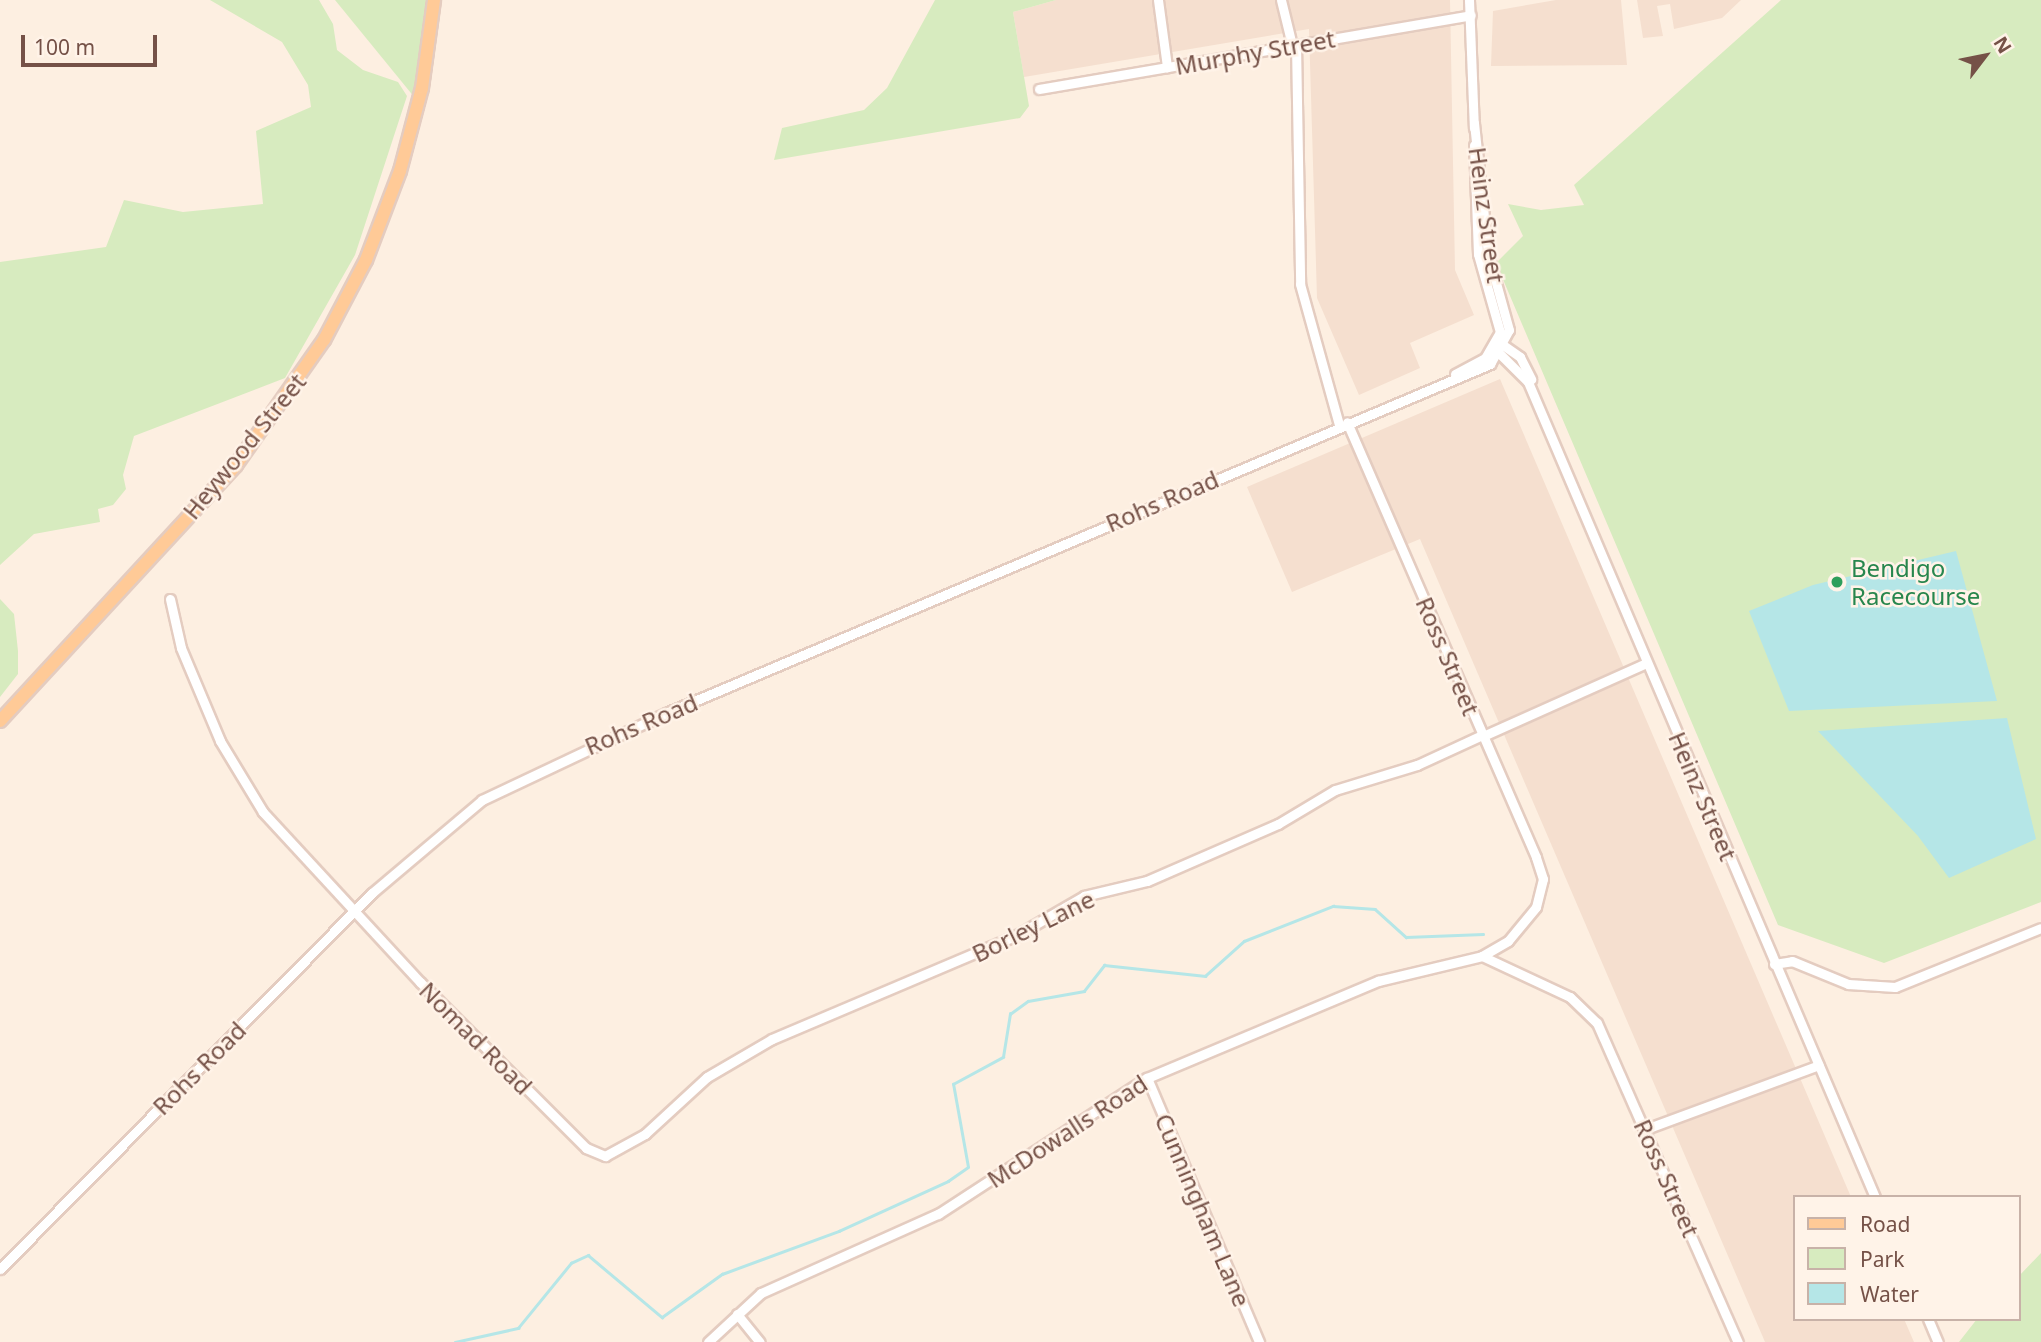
<!DOCTYPE html>
<style>
body{margin:0}
#map{position:relative;width:2041px;height:1342px;overflow:hidden;background:#fdefe1;font-family:"Noto Sans",sans-serif}
div>[style]{position:absolute}
[style*='--x']{left:calc(var(--x)*1px);top:calc(var(--y)*1px);width:calc(var(--w)*1px);rotate:calc(var(--a)*1deg)}
.residential>*{inset:0;background:#f5dfcf}
.green>*{inset:0;background:#d7ebbf}
.water>*{inset:0;background:#b5e6e7}
.stream>*{height:2.5px;margin:-1.25px;padding:0 1.25px;transform-origin:1.25px;border-radius:1.25px;background:#b5e6e7}
.roads{filter:drop-shadow(2px 0 #e4ccc0) drop-shadow(-2px 0 #e4ccc0) drop-shadow(0 2px #e4ccc0) drop-shadow(0 -2px #e4ccc0)}
.minor>*{height:9px;margin:-4.5px;padding:0 4.5px;transform-origin:4.5px;border-radius:4.5px;background:#fff}
.major>*{height:12px;margin:-6px;padding:0 6px;transform-origin:6px;border-radius:6px;background:#ffca97}
.dots>*{width:19px;height:19px;translate:-50% -50%;box-sizing:border-box;border:4px solid #fff3e8;border-radius:50%}
span{translate:-50% -50%;white-space:nowrap;text-align:center;line-height:1.15;-webkit-text-stroke:5px #fff3e8;paint-order:stroke}
.street-label{font-size:24px;color:#755147}
.leisure-label{font-size:24px;color:#27864d}
.left{translate:0 -50%;text-align:left}
.legend{position:absolute;left:1793px;top:1195px;width:228px;height:126px;box-sizing:border-box;background:#fff3e8;border:2px solid #c8b2a8;margin:0;padding:9px 12px;list-style:none;font-size:21px;color:#755147}
.legend li{display:flex;align-items:center;gap:14px;height:35px}
.legend b{width:35px;border:2px solid #c8b2a8}
.north{position:absolute;left:1950px;top:21px;width:70px;height:70px;-webkit-text-stroke:5px #fff3e8;paint-order:stroke;rotate:58deg;font-size:19px;font-weight:700;line-height:28px;text-align:center;color:#755147}
.north::after{content:'';display:block;margin:auto;width:24px;height:32px;background:#755147;clip-path:polygon(50% 0,100% 100%,50% 72%,0 100%)}
.scale{position:absolute;left:21px;top:35px;width:136px;height:32px;box-sizing:border-box;border:4px solid #755147;border-top:0;padding-left:9px;font-size:21px;line-height:24px;white-space:nowrap;color:#755147;-webkit-text-stroke:5px #fff3e8;paint-order:stroke}
</style>
<div id="map">
<div class="residential">
<i style="clip-path:polygon(1056px 0,1450px 0,1455px 270px,1474px 315px,1410px 343px,1420px 368px,1359px 395px,1317px 298px,1309px 29px,1024px 77px,1013px 12px)"></i>
<i style="clip-path:polygon(1556px 0,1621px 0,1627px 65px,1491px 66px,1493px 11px)"></i>
<i style="clip-path:polygon(1637px 0,1741px 0,1722px 18px,1674px 29px,1670px 4px,1657px 6px,1663px 36px,1643px 38px)"></i>
<i style="clip-path:polygon(1500px 379px,1851px 1197px,1794px 1197px,1794px 1319px,1904px 1319px,1914px 1342px,1765px 1342px,1420px 539px,1292px 592px,1247px 487px)"></i>
</div>
<div class="green">
<i style="clip-path:polygon(210px 0,319px 0,333px 24px,337px 50px,363px 70px,398px 82px,407px 96px,355px 255px,285px 378px,134px 436px,123px 475px,126px 489px,113px 505px,98px 509px,100px 522px,34px 534px,0 565px,0 262px,106px 247px,124px 200px,183px 212px,263px 204px,256px 131px,311px 107px,308px 85px,282px 42px)"></i>
<i style="clip-path:polygon(335px 0,435px 0,415px 98px)"></i>
<i style="clip-path:polygon(935px 0,1056px 0,1013px 12px,1029px 106px,1020px 118px,774px 160px,782px 128px,864px 110px,887px 88px)"></i>
<i style="clip-path:polygon(1781px 0,2041px 0,2041px 902px,1884px 963px,1778px 925px,1496px 263px,1523px 236px,1508px 204px,1541px 210px,1584px 205px,1574px 185px)"></i>
<i style="clip-path:polygon(0 599px,14px 614px,18px 651px,18px 674px,0 697px)"></i>
<i style="clip-path:polygon(2041px 1253px,2041px 1342px,1959px 1342px,1977px 1319px,2018px 1319px,2018px 1277px)"></i>
</div>
<div class="water">
<i style="clip-path:polygon(1956px 551px,1997px 701px,1789px 711px,1749px 611px,1813px 585px)"></i>
<i style="clip-path:polygon(2007px 718px,2036px 839px,1949px 878px,1918px 836px,1818px 731px)"></i>
</div>
<div class="stream">
<i style="--x:455;--y:1342;--w:65;--a:-12.5"></i>
<i style="--x:518;--y:1328;--w:84;--a:-50.8"></i>
<i style="--x:571;--y:1263;--w:19;--a:-25"></i>
<i style="--x:588;--y:1255;--w:97;--a:40"></i>
<i style="--x:662;--y:1317;--w:74;--a:-35.6"></i>
<i style="--x:722;--y:1274;--w:125;--a:-20.2"></i>
<i style="--x:839;--y:1231;--w:120;--a:-24.6"></i>
<i style="--x:948;--y:1181;--w:24;--a:-35"></i>
<i style="--x:968;--y:1167;--w:84;--a:-100.2"></i>
<i style="--x:953;--y:1084;--w:57;--a:-28.4"></i>
<i style="--x:1003;--y:1057;--w:44;--a:-80.8"></i>
<i style="--x:1010;--y:1014;--w:22;--a:-36"></i>
<i style="--x:1028;--y:1001;--w:57;--a:-10.1"></i>
<i style="--x:1084;--y:991;--w:33;--a:-52"></i>
<i style="--x:1104;--y:965;--w:102;--a:6.2"></i>
<i style="--x:1205;--y:976;--w:52;--a:-41.9"></i>
<i style="--x:1244;--y:941;--w:96;--a:-21.5"></i>
<i style="--x:1333;--y:906;--w:42;--a:4.1"></i>
<i style="--x:1375;--y:909;--w:42;--a:42.1"></i>
<i style="--x:1406;--y:937;--w:77;--a:-2.2"></i>
</div>
<div class="roads">
<div class="minor">
<i style="--x:1158;--y:0;--w:68;--a:82.3"></i>
<i style="--x:1281;--y:0;--w:46;--a:76.3"></i>
<i style="--x:1469;--y:0;--w:128;--a:87.8"></i>
<i style="--x:1296;--y:44;--w:240;--a:89"></i>
<i style="--x:1300;--y:284;--w:146;--a:74.5"></i>
<i style="--x:1039;--y:89;--w:438;--a:-9.7"></i>
<i style="--x:1503;--y:345;--w:21;--a:35"></i>
<i style="--x:1520;--y:357;--w:25;--a:63"></i>
<i style="--x:1494;--y:348;--w:48;--a:45"></i>
<i style="--x:1528;--y:382;--w:886;--a:66.94"></i>
<i style="--x:1455;--y:374;--w:34;--a:-28"></i>
<i style="--x:1485;--y:358;--w:30;--a:-60"></i>
<i style="--x:1500;--y:332;--w:81;--a:-105.8"></i>
<i style="--x:1478;--y:254;--w:109;--a:-92.1"></i>
<i style="--x:170;--y:599;--w:50;--a:77.3"></i>
<i style="--x:181;--y:648;--w:101;--a:67.2"></i>
<i style="--x:220;--y:741;--w:83;--a:58.8"></i>
<i style="--x:263;--y:812;--w:231;--a:47.3"></i>
<i style="--x:420;--y:982;--w:235;--a:45"></i>
<i style="--x:586;--y:1148;--w:21;--a:23"></i>
<i style="--x:605;--y:1156;--w:46;--a:-28.8"></i>
<i style="--x:645;--y:1134;--w:84;--a:-42.6"></i>
<i style="--x:707;--y:1077;--w:75;--a:-30.3"></i>
<i style="--x:772;--y:1039;--w:266;--a:-23"></i>
<i style="--x:1017;--y:935;--w:78;--a:-30.2"></i>
<i style="--x:1084;--y:896;--w:65;--a:-13.4"></i>
<i style="--x:1147;--y:881;--w:143;--a:-23.5"></i>
<i style="--x:1278;--y:824;--w:66;--a:-30.8"></i>
<i style="--x:1335;--y:790;--w:86;--a:-17"></i>
<i style="--x:1417;--y:765;--w:72;--a:-24.8"></i>
<i style="--x:1483;--y:736;--w:179;--a:-24.1"></i>
<i style="--x:1482;--y:956;--w:97;--a:25"></i>
<i style="--x:1570;--y:997;--w:37;--a:44"></i>
<i style="--x:1597;--y:1023;--w:349;--a:66.2"></i>
<i style="--x:1774;--y:964;--w:18;--a:-9"></i>
<i style="--x:1792;--y:961;--w:61;--a:22.3"></i>
<i style="--x:1848;--y:984;--w:47;--a:3.7"></i>
<i style="--x:1895;--y:987;--w:157;--a:-22"></i>
<i style="--x:1147;--y:1078;--w:287;--a:67"></i>
<i style="--x:1646;--y:1129;--w:184;--a:-20.3"></i>
<i style="--x:0;--y:1269;--w:529;--a:-45.31"></i>
<i style="--x:372;--y:893;--w:144;--a:-40.2"></i>
<i style="--x:482;--y:800;--w:204;--a:-25.3"></i>
<i style="--x:666;--y:713;--w:895;--a:-22.95"></i>
<i style="--x:1490;--y:364;--w:39;--a:-61"></i>
<i style="--x:1509;--y:330;--w:79;--a:-105.4"></i>
<i style="--x:1488;--y:254;--w:132;--a:-96.1"></i>
<i style="--x:737;--y:1314;--w:36;--a:51"></i>
<i style="--x:1928;--y:1319;--w:25;--a:67"></i>
<i style="--x:708;--y:1342;--w:72;--a:-42.8"></i>
<i style="--x:761;--y:1293;--w:194;--a:-24.1"></i>
<i style="--x:938;--y:1214;--w:249;--a:-33.1"></i>
<i style="--x:1147;--y:1078;--w:251;--a:-22.8"></i>
<i style="--x:1378;--y:981;--w:107;--a:-13.5"></i>
<i style="--x:1482;--y:956;--w:30;--a:-30"></i>
<i style="--x:1508;--y:941;--w:44;--a:-50.5"></i>
<i style="--x:1536;--y:907;--w:29;--a:-76"></i>
<i style="--x:1543;--y:879;--w:23;--a:-108"></i>
<i style="--x:1536;--y:857;--w:474;--a:-113.5"></i>
</div>
<div class="major">
<i style="--x:0;--y:721;--w:348;--a:-47.3"></i>
<i style="--x:236;--y:465;--w:153;--a:-54.9"></i>
<i style="--x:324;--y:340;--w:90;--a:-62.3"></i>
<i style="--x:366;--y:260;--w:95;--a:-69.1"></i>
<i style="--x:400;--y:171;--w:86;--a:-75.2"></i>
<i style="--x:422;--y:88;--w:89;--a:-82.2"></i>
</div>
</div>
<div class="dots">
<i style="left:1837px;top:582px;background:#2e9e5b"></i>
</div>
<div class="street-label">
<span style="left:1255px;top:52px;rotate:-10deg">Murphy Street</span>
<span style="left:1487px;top:215px;rotate:82deg">Heinz Street</span>
<span style="left:244px;top:446px;rotate:-51deg">Heywood Street</span>
<span style="left:1162px;top:501px;rotate:-23deg">Rohs Road</span>
<span style="left:1448px;top:656px;rotate:67deg">Ross Street</span>
<span style="left:641px;top:724px;rotate:-23deg">Rohs Road</span>
<span style="left:1703px;top:796px;rotate:67deg">Heinz Street</span>
<span style="left:1033px;top:926px;rotate:-26deg">Borley Lane</span>
<span style="left:476px;top:1038px;rotate:45deg">Nomad Road</span>
<span style="left:199px;top:1068px;rotate:-45deg">Rohs Road</span>
<span style="left:1067px;top:1131px;rotate:-33deg">McDowalls Road</span>
<span style="left:1667px;top:1178px;rotate:66deg">Ross Street</span>
<span style="left:1203px;top:1210px;rotate:67deg">Cunningham Lane</span>
</div>
<div class="leisure-label">
<span class="left" style="left:1851px;top:582px">Bendigo<br>Racecourse</span>
</div>
<ul class="legend">
<li><b style="height:9px;background:#ffca97"></b>Road</li>
<li><b style="height:19px;background:#d7ebbf"></b>Park</li>
<li><b style="height:19px;background:#b5e6e7"></b>Water</li>
</ul>
<div class="north">N</div>
<div class="scale">100 m</div>
</div>
